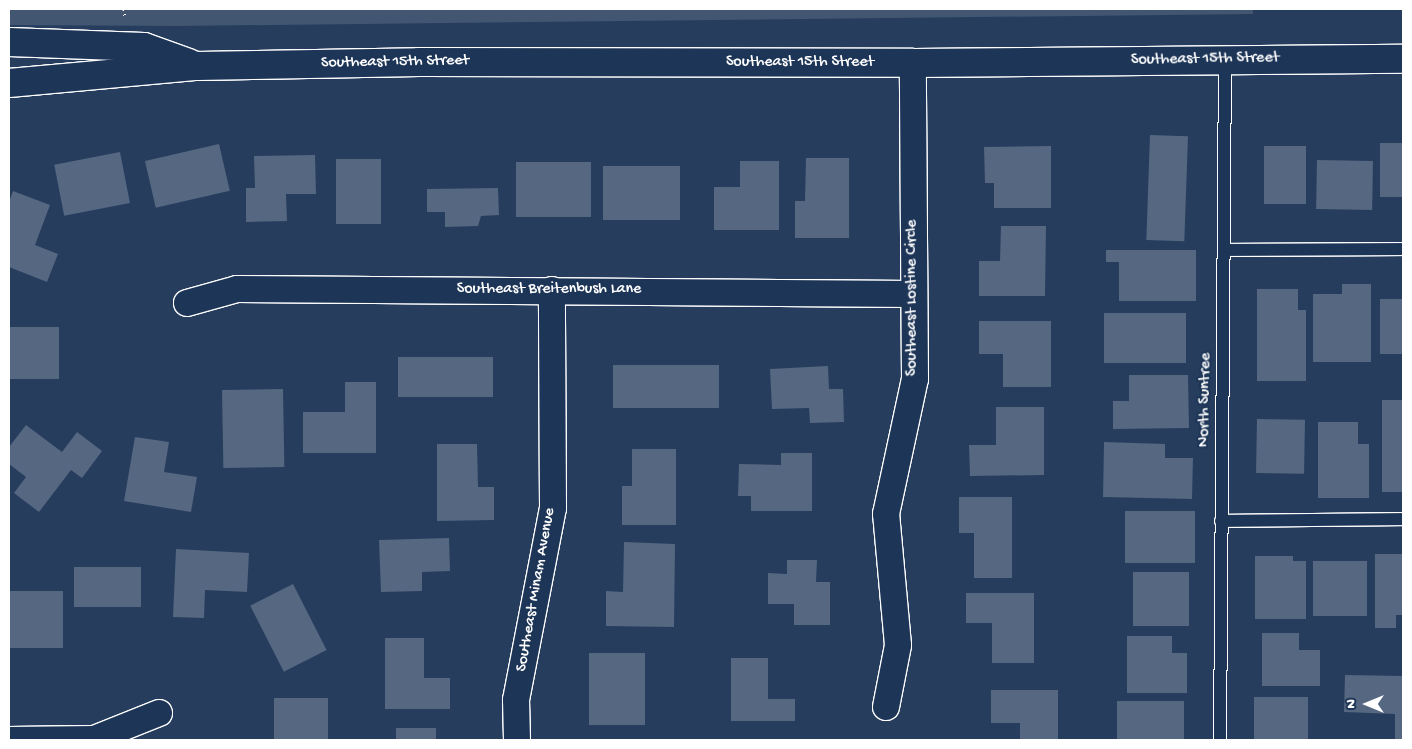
<!DOCTYPE html>
<style>
body{margin:0}
#map{position:relative;width:1412px;height:749px;overflow:hidden;background:#263d5e;font-family:"Gochi Hand",sans-serif}
div>[style]{position:absolute}
[style*='--x']{left:calc(var(--x)*1px);top:calc(var(--y)*1px);width:calc(var(--w)*1px);rotate:calc(var(--a)*1deg)}
.green>*{inset:0;background:#425672}
.building>*{inset:0;background:#556781;transform-origin:0 0}
.path>*{height:3px;margin-top:-1.5px;transform-origin:0;background:repeating-linear-gradient(90deg,#fff 0 1px,transparent 0 5px)}
.roads{filter:drop-shadow(1px 0 #fff) drop-shadow(-1px 0 #fff) drop-shadow(0 1px #fff) drop-shadow(0 -1px #fff)}
.lane>*{height:12px;margin:-6px;padding:0 6px;transform-origin:6px;border-radius:6px;background:#1d3557}
.street>*{height:26px;margin:-13px;padding:0 13px;transform-origin:13px;border-radius:13px;background:#1d3557}
.secondary>*{height:28px;margin:-14px;padding:0 14px;transform-origin:14px;border-radius:14px;background:#1d3557}
span{translate:-50% -50%;white-space:nowrap;text-align:center;line-height:1.15;-webkit-text-stroke:4.5px #1d3557;paint-order:stroke}
.street-label{font-size:16px;color:#fff}
.frame{position:absolute;inset:0;border:10px solid #fff;pointer-events:none}
.north{position:absolute;left:1342px;top:679px;width:50px;height:50px;-webkit-text-stroke:4px #1d3557;paint-order:stroke;rotate:270deg;font-size:14px;font-weight:700;line-height:20px;text-align:center;color:#fff}
.north::after{content:'';display:block;margin:auto;width:18px;height:22px;background:#fff;clip-path:polygon(50% 0,100% 100%,50% 72%,0 100%)}
</style>
<div id="map">
<div class="green">
<i style="clip-path:polygon(9px 9px,1253px 9px,1253px 14px,177px 26px,9px 25px)"></i>
</div>
<div class="building">
<i style="left:1150px;top:135px;width:38px;height:105px;rotate:2deg"></i>
<i style="left:1380px;top:143px;width:23px;height:54px"></i>
<i style="left:219px;top:144px;width:48px;height:76px;rotate:77deg"></i>
<i style="clip-path:polygon(1051px 146px,1051px 208px,994px 208px,994px 183px,985px 183px,984px 147px)"></i>
<i style="left:1264px;top:146px;width:42px;height:58px"></i>
<i style="left:120px;top:152px;width:52px;height:67px;rotate:79deg"></i>
<i style="clip-path:polygon(315px 155px,316px 194px,286px 194px,287px 221px,246px 222px,246px 188px,255px 188px,254px 156px)"></i>
<i style="clip-path:polygon(806px 158px,849px 158px,849px 238px,795px 238px,795px 201px,805px 201px)"></i>
<i style="left:336px;top:159px;width:45px;height:65px"></i>
<i style="left:1317px;top:160px;width:56px;height:49px;rotate:1deg"></i>
<i style="clip-path:polygon(740px 161px,779px 161px,779px 230px,714px 230px,714px 187px,740px 187px)"></i>
<i style="left:516px;top:162px;width:75px;height:55px"></i>
<i style="left:603px;top:166px;width:77px;height:54px"></i>
<i style="clip-path:polygon(498px 188px,499px 215px,481px 216px,478px 226px,445px 227px,445px 212px,427px 212px,427px 189px)"></i>
<i style="clip-path:polygon(13px 191px,50px 205px,35px 245px,58px 254px,47px 282px,9px 267px,9px 202px)"></i>
<i style="clip-path:polygon(1001px 226px,1046px 226px,1045px 296px,979px 296px,979px 261px,1000px 261px)"></i>
<i style="clip-path:polygon(1106px 250px,1196px 250px,1196px 301px,1119px 301px,1119px 262px,1106px 262px)"></i>
<i style="clip-path:polygon(1342px 284px,1371px 284px,1371px 362px,1313px 362px,1313px 294px,1342px 294px)"></i>
<i style="clip-path:polygon(1257px 289px,1298px 289px,1298px 310px,1306px 310px,1306px 381px,1257px 381px)"></i>
<i style="left:1380px;top:299px;width:23px;height:55px"></i>
<i style="left:1104px;top:313px;width:82px;height:50px"></i>
<i style="clip-path:polygon(979px 321px,1051px 321px,1051px 387px,1003px 387px,1003px 354px,979px 354px)"></i>
<i style="left:9px;top:327px;width:50px;height:52px"></i>
<i style="left:398px;top:357px;width:95px;height:40px"></i>
<i style="left:613px;top:365px;width:106px;height:43px"></i>
<i style="clip-path:polygon(828px 366px,829px 389px,843px 389px,844px 422px,810px 423px,809px 408px,772px 409px,770px 369px)"></i>
<i style="clip-path:polygon(1129px 375px,1188px 375px,1189px 428px,1113px 429px,1113px 401px,1129px 401px)"></i>
<i style="clip-path:polygon(345px 382px,376px 382px,376px 453px,303px 453px,303px 412px,345px 412px)"></i>
<i style="left:283px;top:389px;width:78px;height:61px;rotate:89deg"></i>
<i style="left:1382px;top:400px;width:21px;height:92px"></i>
<i style="clip-path:polygon(996px 407px,1044px 407px,1044px 475px,970px 476px,969px 445px,996px 445px)"></i>
<i style="left:1257px;top:419px;width:48px;height:54px;rotate:1deg"></i>
<i style="clip-path:polygon(1318px 422px,1358px 422px,1358px 444px,1369px 444px,1369px 498px,1318px 498px)"></i>
<i style="clip-path:polygon(26px 425px,62px 452px,77px 432px,102px 451px,82px 478px,71px 470px,39px 512px,14px 493px,26px 477px,9px 464px,9px 447px)"></i>
<i style="clip-path:polygon(135px 437px,169px 442px,164px 472px,197px 477px,191px 512px,124px 501px)"></i>
<i style="clip-path:polygon(1104px 442px,1165px 444px,1165px 458px,1193px 458px,1192px 499px,1103px 497px)"></i>
<i style="clip-path:polygon(437px 444px,477px 444px,478px 487px,494px 487px,494px 520px,437px 521px)"></i>
<i style="clip-path:polygon(632px 449px,676px 449px,676px 525px,622px 525px,622px 486px,632px 486px)"></i>
<i style="clip-path:polygon(781px 453px,812px 453px,812px 511px,751px 511px,751px 496px,738px 496px,739px 464px,781px 465px)"></i>
<i style="clip-path:polygon(959px 497px,1012px 497px,1012px 578px,974px 578px,974px 533px,959px 533px)"></i>
<i style="left:1125px;top:511px;width:70px;height:52px"></i>
<i style="clip-path:polygon(449px 538px,450px 571px,422px 572px,422px 591px,381px 592px,379px 540px)"></i>
<i style="clip-path:polygon(624px 542px,675px 544px,674px 627px,606px 626px,606px 591px,623px 592px)"></i>
<i style="clip-path:polygon(176px 549px,249px 553px,247px 592px,205px 590px,204px 618px,173px 617px)"></i>
<i style="clip-path:polygon(1375px 554px,1403px 554px,1403px 615px,1396px 615px,1396px 628px,1375px 628px)"></i>
<i style="clip-path:polygon(1255px 556px,1293px 556px,1293px 561px,1306px 561px,1306px 619px,1255px 619px)"></i>
<i style="clip-path:polygon(787px 560px,817px 560px,816px 582px,830px 582px,830px 625px,794px 625px,794px 604px,768px 604px,768px 573px,787px 574px)"></i>
<i style="left:1313px;top:561px;width:54px;height:55px"></i>
<i style="left:74px;top:567px;width:67px;height:40px"></i>
<i style="left:1133px;top:572px;width:56px;height:54px"></i>
<i style="left:293px;top:584px;width:74px;height:48px;rotate:63deg"></i>
<i style="left:9px;top:591px;width:54px;height:57px"></i>
<i style="clip-path:polygon(966px 593px,1034px 593px,1034px 663px,992px 663px,992px 623px,966px 623px)"></i>
<i style="clip-path:polygon(1262px 633px,1299px 633px,1299px 650px,1320px 650px,1320px 686px,1262px 686px)"></i>
<i style="clip-path:polygon(1127px 636px,1172px 636px,1172px 653px,1187px 653px,1187px 693px,1127px 693px)"></i>
<i style="clip-path:polygon(385px 638px,424px 638px,424px 678px,450px 678px,450px 709px,385px 709px)"></i>
<i style="left:589px;top:653px;width:56px;height:72px"></i>
<i style="clip-path:polygon(731px 658px,768px 658px,768px 699px,795px 699px,795px 721px,731px 721px)"></i>
<i style="clip-path:polygon(1345px 675px,1403px 676px,1403px 739px,1395px 739px,1395px 714px,1344px 712px)"></i>
<i style="clip-path:polygon(991px 690px,1058px 690px,1058px 740px,1020px 740px,1020px 723px,991px 723px)"></i>
<i style="left:1254px;top:697px;width:54px;height:43px"></i>
<i style="left:274px;top:698px;width:54px;height:42px"></i>
<i style="left:1117px;top:701px;width:67px;height:39px"></i>
<i style="left:396px;top:728px;width:40px;height:12px"></i>
</div>
<div class="path">
<i style="--x:124;--y:9;--w:9;--a:84"></i>
</div>
<div class="roads">
<div class="lane">
<i style="--x:1224;--y:250;--w:179;--a:-0.3"></i>
<i style="--x:1221;--y:521;--w:182;--a:-0.6"></i>
<i style="--x:1220;--y:740;--w:680;--a:-89.58"></i>
</div>
<div class="street">
<i style="--x:187;--y:303;--w:52;--a:-15.6"></i>
<i style="--x:237;--y:289;--w:676;--a:0.42"></i>
<i style="--x:886;--y:707;--w:63;--a:-79"></i>
<i style="--x:898;--y:645;--w:132;--a:-95.2"></i>
<i style="--x:886;--y:514;--w:138;--a:-77.9"></i>
<i style="--x:915;--y:379;--w:316;--a:-90.4"></i>
<i style="--x:9;--y:740;--w:85;--a:-0.7"></i>
<i style="--x:94;--y:739;--w:70;--a:-21.8"></i>
<i style="--x:517;--y:740;--w:40;--a:-91.4"></i>
<i style="--x:516;--y:700;--w:196;--a:-79.1"></i>
<i style="--x:553;--y:508;--w:218;--a:-90.3"></i>
</div>
<div class="secondary">
<i style="--x:9;--y:42;--w:135;--a:2.1"></i>
<i style="--x:144;--y:47;--w:48;--a:19.6"></i>
<i style="--x:9;--y:83;--w:189;--a:-5.2"></i>
<i style="--x:197;--y:66;--w:222;--a:-1"></i>
<i style="--x:419;--y:62;--w:494;--a:0.1"></i>
<i style="--x:913;--y:63;--w:490;--a:-0.5"></i>
</div>
</div>
<div class="street-label">
<span style="left:1205px;top:60px;rotate:-1deg">Southeast 15th Street</span>
<span style="left:395px;top:63px;rotate:-1deg">Southeast 15th Street</span>
<span style="left:800px;top:63px">Southeast 15th Street</span>
<span style="left:549px;top:290px">Southeast Breitenbush Lane</span>
<span style="left:913px;top:298px;rotate:-90deg">Southeast Lostine Circle</span>
<span style="left:1206px;top:400px;rotate:-89deg">North Suntree</span>
<span style="left:537px;top:590px;rotate:-80deg">Southeast Minam Avenue</span>
</div>
<div class="frame"></div>
<div class="north">N</div>
</div>
